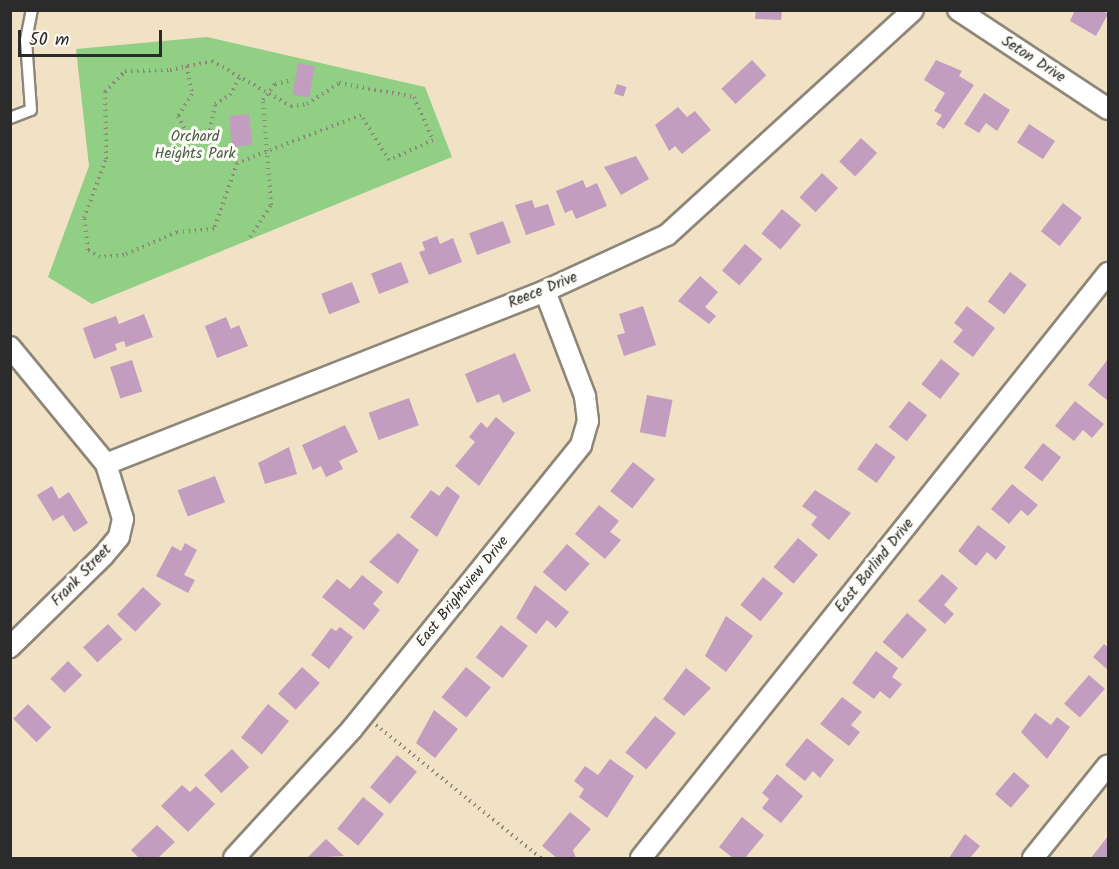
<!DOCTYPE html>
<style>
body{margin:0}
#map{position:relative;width:1119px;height:869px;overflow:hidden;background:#f1e2c5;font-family:Kalam,sans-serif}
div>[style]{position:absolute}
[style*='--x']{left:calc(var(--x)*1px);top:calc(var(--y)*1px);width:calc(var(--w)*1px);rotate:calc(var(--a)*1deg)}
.green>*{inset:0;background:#91cf85}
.building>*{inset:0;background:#c39dbf;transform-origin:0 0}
.path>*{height:4px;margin-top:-2px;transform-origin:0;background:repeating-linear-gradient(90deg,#8e8678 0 1.5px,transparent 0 6px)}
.roads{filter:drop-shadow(2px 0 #8e8678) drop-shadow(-2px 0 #8e8678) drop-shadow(0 2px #8e8678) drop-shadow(0 -2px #8e8678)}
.lane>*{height:10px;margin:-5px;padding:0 5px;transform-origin:5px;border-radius:5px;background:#fff}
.street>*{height:20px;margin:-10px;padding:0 10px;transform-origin:10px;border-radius:10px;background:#fff}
span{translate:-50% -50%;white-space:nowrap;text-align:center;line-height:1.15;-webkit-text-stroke:6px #fdfcf7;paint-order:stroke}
.street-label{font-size:15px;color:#2b2b2b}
.park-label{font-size:15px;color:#4a5c46}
.frame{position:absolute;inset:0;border:12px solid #2b2b2b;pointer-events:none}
.scale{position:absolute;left:18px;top:30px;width:144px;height:27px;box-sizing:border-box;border:3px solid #2b2b2b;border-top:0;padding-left:8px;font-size:18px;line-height:21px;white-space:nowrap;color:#2b2b2b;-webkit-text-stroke:4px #fdfcf7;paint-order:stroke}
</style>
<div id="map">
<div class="green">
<i style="clip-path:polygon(207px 37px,425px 87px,452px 157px,92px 304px,48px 277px,89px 166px,76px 49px)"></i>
</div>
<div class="building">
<i style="clip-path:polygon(756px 10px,782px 10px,781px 20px,755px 19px)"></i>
<i style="clip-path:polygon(1075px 10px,1101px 10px,1108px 14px,1096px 36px,1070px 21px)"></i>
<i style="left:752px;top:60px;width:21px;height:42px;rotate:47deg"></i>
<i style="clip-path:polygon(936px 60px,962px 71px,959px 76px,974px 85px,944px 129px,936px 124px,942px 115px,934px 111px,945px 93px,924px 80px)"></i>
<i style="left:298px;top:63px;width:17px;height:32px;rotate:10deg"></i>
<i style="left:617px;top:84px;width:10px;height:10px;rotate:17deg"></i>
<i style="clip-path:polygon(984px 93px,1010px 110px,997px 131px,986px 123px,979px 133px,964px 124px)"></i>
<i style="clip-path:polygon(678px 107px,687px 117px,695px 111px,711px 130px,682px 154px,675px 146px,669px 151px,655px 125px)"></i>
<i style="left:249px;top:114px;width:31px;height:20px;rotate:84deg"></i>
<i style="left:1029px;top:124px;width:31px;height:22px;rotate:33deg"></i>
<i style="left:861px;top:138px;width:22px;height:32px;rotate:43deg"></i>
<i style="clip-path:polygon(636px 156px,649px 179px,621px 195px,604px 167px)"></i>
<i style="left:822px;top:173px;width:22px;height:33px;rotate:43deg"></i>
<i style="clip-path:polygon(583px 180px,586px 188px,597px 183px,607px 206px,576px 219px,572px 210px,565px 213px,556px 191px)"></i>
<i style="clip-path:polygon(532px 200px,535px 208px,548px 204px,555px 225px,526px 235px,515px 205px)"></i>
<i style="left:1063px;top:203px;width:24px;height:36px;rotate:38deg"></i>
<i style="left:782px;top:209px;width:25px;height:32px;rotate:40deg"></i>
<i style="left:503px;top:221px;width:23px;height:36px;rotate:70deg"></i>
<i style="clip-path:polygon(437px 236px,440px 244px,453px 238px,462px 262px,429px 275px,419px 252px,425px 250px,422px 242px)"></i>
<i style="left:745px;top:244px;width:23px;height:35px;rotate:41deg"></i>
<i style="left:401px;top:262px;width:22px;height:32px;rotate:69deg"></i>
<i style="left:1010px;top:272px;width:21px;height:37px;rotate:37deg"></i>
<i style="clip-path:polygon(700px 276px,718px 292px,705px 307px,716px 316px,709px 324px,678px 301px)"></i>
<i style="left:352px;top:282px;width:22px;height:33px;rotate:69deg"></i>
<i style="clip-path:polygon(643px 306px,656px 345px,624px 356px,617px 335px,625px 333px,619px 314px)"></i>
<i style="clip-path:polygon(967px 306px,995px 328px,973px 357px,953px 342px,963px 330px,954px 323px)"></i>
<i style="clip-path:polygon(144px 314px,153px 337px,126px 347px,124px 341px,115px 344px,117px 350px,94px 359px,83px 328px,116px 316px,119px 324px)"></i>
<i style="clip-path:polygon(226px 317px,231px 329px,239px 325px,248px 346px,217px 358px,205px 326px)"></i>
<i style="clip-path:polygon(515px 353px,531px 391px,503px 403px,499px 394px,477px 403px,465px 374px)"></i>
<i style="left:941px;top:359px;width:24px;height:32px;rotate:38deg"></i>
<i style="clip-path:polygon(1108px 359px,1108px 398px,1107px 400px,1088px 385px)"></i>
<i style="left:132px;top:360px;width:33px;height:23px;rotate:72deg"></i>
<i style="left:647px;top:395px;width:26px;height:38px;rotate:11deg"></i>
<i style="left:409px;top:398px;width:29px;height:43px;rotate:70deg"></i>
<i style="left:909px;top:401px;width:23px;height:33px;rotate:38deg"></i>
<i style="clip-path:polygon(1075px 401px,1104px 424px,1092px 438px,1083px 430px,1074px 441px,1055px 426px)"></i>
<i style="clip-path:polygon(496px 417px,515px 433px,479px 486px,455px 466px,475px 442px,469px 437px,481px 422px,487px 428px)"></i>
<i style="clip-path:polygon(345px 425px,358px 452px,339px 461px,343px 469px,326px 477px,321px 466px,313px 470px,302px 445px)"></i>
<i style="left:876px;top:443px;width:24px;height:32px;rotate:36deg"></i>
<i style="left:1043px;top:443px;width:23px;height:31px;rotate:38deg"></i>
<i style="clip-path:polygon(289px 447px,297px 474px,265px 484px,258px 463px)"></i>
<i style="left:633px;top:462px;width:28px;height:37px;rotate:38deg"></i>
<i style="left:215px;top:476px;width:28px;height:40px;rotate:69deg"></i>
<i style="clip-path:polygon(1012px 484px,1038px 505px,1028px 516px,1021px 510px,1009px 524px,991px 509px)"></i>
<i style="clip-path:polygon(52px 486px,59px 499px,69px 492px,88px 523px,74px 532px,63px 515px,53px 521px,37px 495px)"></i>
<i style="clip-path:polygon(447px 486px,460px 496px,437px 537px,410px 517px,431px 490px,439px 496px)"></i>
<i style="clip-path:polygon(815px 490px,851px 513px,829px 540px,811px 525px,817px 517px,802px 506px)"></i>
<i style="clip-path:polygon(599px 505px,619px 521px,610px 532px,621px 540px,605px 559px,575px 534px)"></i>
<i style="clip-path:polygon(978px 525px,1006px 547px,996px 560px,987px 552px,976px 566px,958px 551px)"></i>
<i style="clip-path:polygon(398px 533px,419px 550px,398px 584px,369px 562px)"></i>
<i style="left:798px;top:538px;width:26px;height:38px;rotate:40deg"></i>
<i style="clip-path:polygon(185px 543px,197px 550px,184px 575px,195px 580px,188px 593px,156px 576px,172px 546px,181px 551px)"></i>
<i style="left:567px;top:544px;width:30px;height:37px;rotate:41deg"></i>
<i style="clip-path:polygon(942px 574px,958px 588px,944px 605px,954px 614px,945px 624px,918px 601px)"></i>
<i style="clip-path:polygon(362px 575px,383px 592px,373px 604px,380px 610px,364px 630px,322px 597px,337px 579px,350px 589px)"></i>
<i style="left:763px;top:577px;width:26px;height:36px;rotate:39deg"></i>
<i style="clip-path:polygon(535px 585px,569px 612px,556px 628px,547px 620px,536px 634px,516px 618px)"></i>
<i style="left:143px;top:587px;width:25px;height:38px;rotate:43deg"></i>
<i style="left:907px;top:613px;width:26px;height:38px;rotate:40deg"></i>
<i style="clip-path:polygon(726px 616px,753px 636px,726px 672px,705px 656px)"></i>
<i style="left:108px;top:624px;width:21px;height:34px;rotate:47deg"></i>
<i style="left:501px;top:625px;width:34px;height:41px;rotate:38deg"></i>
<i style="clip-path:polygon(340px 627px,353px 637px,329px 669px,311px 655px,331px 628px,336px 631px)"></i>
<i style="clip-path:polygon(1104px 644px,1108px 647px,1108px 670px,1093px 657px)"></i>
<i style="clip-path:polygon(876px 651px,898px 668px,892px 677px,902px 684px,890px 699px,880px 691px,874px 699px,852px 683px)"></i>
<i style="left:68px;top:661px;width:20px;height:25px;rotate:45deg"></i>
<i style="left:302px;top:667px;width:24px;height:36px;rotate:42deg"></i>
<i style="left:466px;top:667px;width:32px;height:39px;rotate:39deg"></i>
<i style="clip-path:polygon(686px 668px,711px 688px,684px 716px,663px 699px)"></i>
<i style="left:1089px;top:675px;width:21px;height:38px;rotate:41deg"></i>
<i style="clip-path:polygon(842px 697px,862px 712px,851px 725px,860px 732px,849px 746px,820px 724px)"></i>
<i style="left:28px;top:704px;width:33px;height:21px;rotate:45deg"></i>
<i style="left:268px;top:704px;width:27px;height:43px;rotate:39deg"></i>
<i style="clip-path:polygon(434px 710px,458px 729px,435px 758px,416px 743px)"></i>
<i style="clip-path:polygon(1035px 713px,1051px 725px,1057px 717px,1070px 727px,1047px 759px,1021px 732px)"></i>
<i style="left:655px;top:716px;width:27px;height:47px;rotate:39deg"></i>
<i style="clip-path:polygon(807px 738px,834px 760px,820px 778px,813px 771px,805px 781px,785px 765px)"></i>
<i style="left:232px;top:749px;width:25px;height:38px;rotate:47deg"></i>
<i style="left:397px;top:755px;width:26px;height:42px;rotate:40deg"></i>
<i style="clip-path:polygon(610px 759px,634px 776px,607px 818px,579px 797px,584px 789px,574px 781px,585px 766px,598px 775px)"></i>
<i style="left:1014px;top:772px;width:21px;height:29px;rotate:41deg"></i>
<i style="clip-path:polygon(777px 774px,803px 796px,781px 823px,762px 808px,769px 799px,762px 793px)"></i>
<i style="clip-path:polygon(182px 785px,190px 792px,196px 786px,215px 804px,188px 832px,161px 806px)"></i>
<i style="left:363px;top:797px;width:27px;height:41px;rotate:39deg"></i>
<i style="clip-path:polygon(570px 812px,591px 829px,573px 850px,576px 858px,557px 858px,542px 846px)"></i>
<i style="clip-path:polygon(742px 817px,764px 835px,745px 858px,733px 858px,719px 847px)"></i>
<i style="clip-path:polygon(157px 825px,175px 842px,158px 858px,139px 858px,131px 850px)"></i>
<i style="clip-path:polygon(965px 834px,980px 846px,970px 858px,949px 858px)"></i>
<i style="clip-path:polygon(1108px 836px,1108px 858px,1091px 858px)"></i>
<i style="clip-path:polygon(326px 839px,344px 856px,307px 858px)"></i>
</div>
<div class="path">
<i style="--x:212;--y:61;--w:91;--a:29.7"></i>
<i style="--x:291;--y:106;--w:16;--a:-7"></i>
<i style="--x:307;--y:104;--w:38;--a:-33"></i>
<i style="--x:339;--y:83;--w:76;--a:10.6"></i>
<i style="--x:414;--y:97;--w:47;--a:66.2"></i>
<i style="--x:433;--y:140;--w:48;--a:155.6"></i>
<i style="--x:389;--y:160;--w:53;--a:-121.9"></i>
<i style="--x:361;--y:115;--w:133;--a:158.8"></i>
<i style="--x:237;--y:163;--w:70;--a:109.2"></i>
<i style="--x:214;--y:229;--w:37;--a:175"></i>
<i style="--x:177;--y:232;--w:58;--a:156.5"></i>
<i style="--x:124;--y:255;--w:24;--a:175"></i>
<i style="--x:100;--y:257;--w:14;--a:-150"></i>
<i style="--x:88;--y:250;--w:32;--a:-97"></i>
<i style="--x:84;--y:218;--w:63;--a:-69.6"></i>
<i style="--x:106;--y:159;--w:67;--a:-90.9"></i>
<i style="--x:105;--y:92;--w:29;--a:-46"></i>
<i style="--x:125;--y:71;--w:45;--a:-1.3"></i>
<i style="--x:170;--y:70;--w:43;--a:-12.1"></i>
<i style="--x:187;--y:66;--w:28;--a:80"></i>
<i style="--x:192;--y:94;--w:26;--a:122"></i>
<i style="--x:178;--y:116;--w:22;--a:63"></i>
<i style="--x:188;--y:136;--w:23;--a:-15"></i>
<i style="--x:210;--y:130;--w:26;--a:-79"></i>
<i style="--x:215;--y:104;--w:17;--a:-31"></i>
<i style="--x:230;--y:95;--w:21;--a:-62"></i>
<i style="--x:250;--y:237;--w:38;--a:-57"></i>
<i style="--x:271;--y:205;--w:105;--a:-94.4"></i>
<i style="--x:263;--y:100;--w:20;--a:-53"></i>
<i style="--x:275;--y:84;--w:18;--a:-13"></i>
<i style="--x:376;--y:725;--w:212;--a:38.9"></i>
</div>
<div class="roads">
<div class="lane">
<i style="--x:10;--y:118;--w:22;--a:-21"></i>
<i style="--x:31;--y:110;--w:70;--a:-94.1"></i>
<i style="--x:26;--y:40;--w:31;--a:-79"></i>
</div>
<div class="street">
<i style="--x:958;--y:10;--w:180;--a:33.4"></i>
<i style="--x:10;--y:347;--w:151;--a:50.6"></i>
<i style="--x:106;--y:464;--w:58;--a:72.8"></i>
<i style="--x:123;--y:519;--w:18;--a:103"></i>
<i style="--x:119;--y:537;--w:23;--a:130"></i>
<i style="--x:104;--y:555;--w:132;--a:135.6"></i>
<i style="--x:106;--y:464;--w:472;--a:-21.5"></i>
<i style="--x:545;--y:291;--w:134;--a:-24.7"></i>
<i style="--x:667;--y:235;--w:333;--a:-42.4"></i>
<i style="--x:234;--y:858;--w:175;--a:-47.5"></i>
<i style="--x:352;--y:729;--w:365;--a:-51.1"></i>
<i style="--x:581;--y:445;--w:25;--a:-74"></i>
<i style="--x:588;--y:421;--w:25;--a:-97"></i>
<i style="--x:585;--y:396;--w:112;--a:-110.9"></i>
<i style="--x:641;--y:858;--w:749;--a:-51.4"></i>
<i style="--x:1033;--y:858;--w:119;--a:-51.1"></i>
</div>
</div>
<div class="street-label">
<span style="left:1033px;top:60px;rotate:33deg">Seton Drive</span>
<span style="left:543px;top:291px;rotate:-22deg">Reece Drive</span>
<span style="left:875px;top:566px;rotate:-51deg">East Barlind Drive</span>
<span style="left:82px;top:576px;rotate:-46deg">Frank Street</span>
<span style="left:463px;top:592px;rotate:-51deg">East Brightview Drive</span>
</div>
<div class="park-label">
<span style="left:195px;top:146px">Orchard<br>Heights Park</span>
</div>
<div class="frame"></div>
<div class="scale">50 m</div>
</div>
